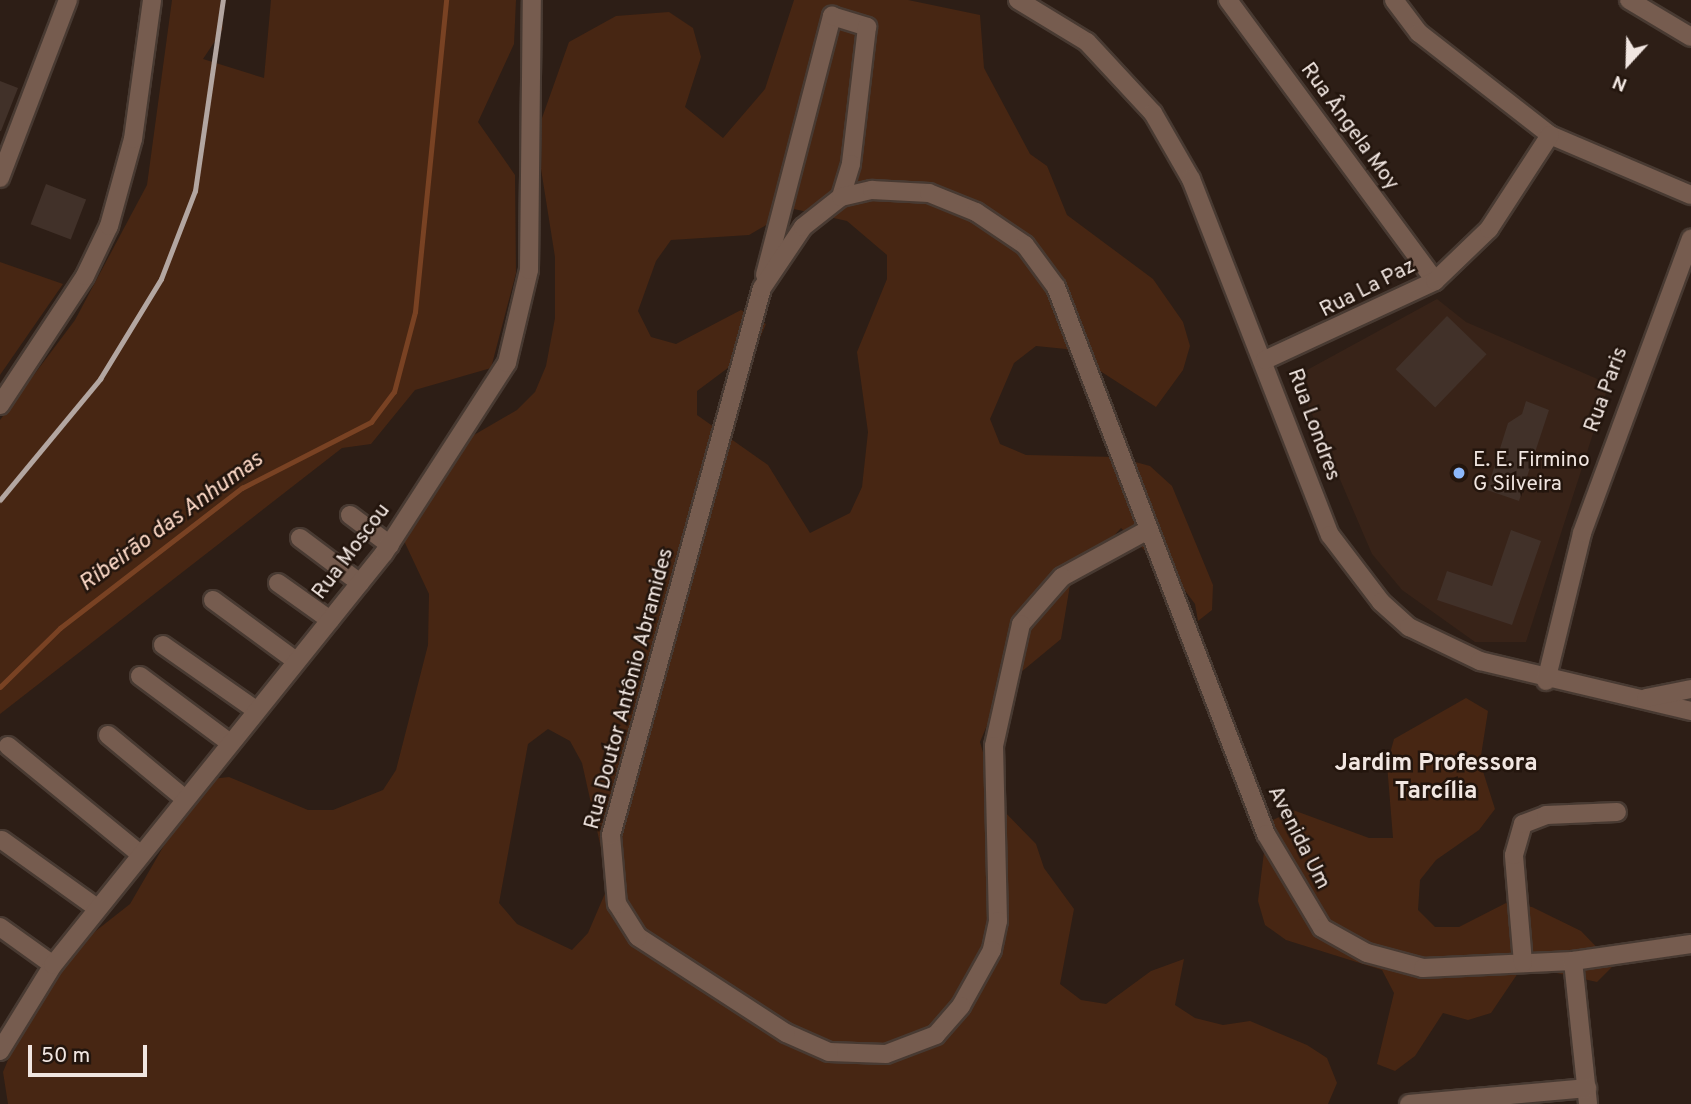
<!DOCTYPE html>
<meta charset="utf-8">
<style>
body{margin:0}
#map{position:relative;width:1691px;height:1104px;overflow:hidden;background:#2d1e16;font-family:Overpass,sans-serif}
div>[style]{position:absolute}
[style*='--x']{left:calc(var(--x)*1px);top:calc(var(--y)*1px);width:calc(var(--w)*1px);rotate:calc(var(--a)*1deg)}
.built>*{inset:0;background:#382318}
.green>*{inset:0;background:#472613}
.stream>*{height:4.5px;margin:-2.25px;padding:0 2.25px;transform-origin:2.25px;border-radius:2.25px;background:#794223}
.building>*{inset:0;background:#413129;transform-origin:0 0}
.roads{filter:drop-shadow(2px 0 #483a32) drop-shadow(-2px 0 #483a32) drop-shadow(0 2px #483a32) drop-shadow(0 -2px #483a32)}
.minor>*{height:18px;margin:-9px;padding:0 9px;transform-origin:9px;border-radius:9px;background:#765c4f}
.rail>*{height:4.5px;margin:-2.25px;padding:0 2.25px;transform-origin:2.25px;border-radius:2.25px;background:#b3a6a1}
.dots>*{width:19px;height:19px;translate:-50% -50%;box-sizing:border-box;border:4px solid #23150d;border-radius:50%}
span{translate:-50% -50%;white-space:nowrap;text-align:center;line-height:1.15;-webkit-text-stroke:5px #23150d;paint-order:stroke}
.street-label{font-size:21px;color:#f1e6e1}
.poi-label{font-size:21px;color:#f1e6e1}
.left{translate:0 -50%;text-align:left}
.water-label{font-size:23px;color:#fdd9c7;font-style:italic}
.quarter-label{font-size:24px;color:#f1e6e1;font-weight:700}
.north{position:absolute;left:1593px;top:28px;width:70px;height:70px;-webkit-text-stroke:5px #23150d;paint-order:stroke;rotate:202deg;font-size:19px;font-weight:700;line-height:28px;text-align:center;color:#f1e6e1}
.north::after{content:'';display:block;margin:auto;width:24px;height:32px;background:#f1e6e1;clip-path:polygon(50% 0,100% 100%,50% 72%,0 100%)}
.scale{position:absolute;left:28px;top:1045px;width:119px;height:32px;box-sizing:border-box;border:4px solid #f1e6e1;border-top:0;padding-left:9px;font-size:21px;line-height:24px;white-space:nowrap;color:#f1e6e1;-webkit-text-stroke:5px #23150d;paint-order:stroke}
</style>
<div id="map">
<div class="built">
<i style="clip-path:polygon(1437px 299px,1466px 322px,1609px 384px,1526px 642px,1475px 642px,1402px 590px,1372px 554px,1302px 391px,1307px 370px)"></i>
</div>
<div class="green">
<i style="clip-path:polygon(172px 0,220px 0,223px 29px,203px 59px,264px 78px,271px 0,516px 0,514px 44px,478px 122px,515px 175px,516px 273px,491px 368px,415px 390px,371px 444px,342px 448px,0 714px,0 420px,75px 320px,147px 185px)"></i>
<i style="clip-path:polygon(evenodd,794px 0,908px 0,980px 15px,984px 68px,1030px 154px,1047px 166px,1067px 215px,1153px 279px,1183px 322px,1190px 346px,1183px 370px,1156px 407px,1066px 349px,1036px 346px,1014px 363px,990px 419px,1000px 444px,1026px 455px,1117px 457px,1150px 466px,1172px 486px,1213px 585px,1212px 610px,1198px 621px,1195px 604px,1180px 584px,1121px 528px,1070px 585px,1061px 639px,1003px 687px,980px 742px,998px 805px,1036px 844px,1044px 868px,1074px 909px,1060px 984px,1081px 1000px,1106px 1004px,1151px 971px,1184px 959px,1175px 1005px,1195px 1018px,1223px 1025px,1250px 1021px,1307px 1045px,1327px 1058px,1337px 1083px,1328px 1104px,8px 1104px,3px 1072px,32px 1002px,83px 941px,130px 904px,202px 780px,229px 777px,308px 810px,333px 810px,383px 790px,396px 770px,428px 645px,429px 594px,405px 543px,405px 517px,455px 446px,517px 410px,535px 392px,546px 366px,555px 318px,555px 257px,541px 169px,542px 118px,569px 42px,616px 16px,669px 12px,693px 28px,701px 57px,685px 107px,723px 138px,765px 89px,794px 0,794px 209px,847px 221px,887px 255px,887px 279px,857px 352px,868px 432px,862px 487px,850px 513px,810px 533px,768px 465px,697px 415px,697px 391px,756px 347px,766px 324px,741px 310px,676px 344px,651px 337px,638px 311px,656px 261px,671px 240px,749px 235px,794px 209px,794px 0,548px 729px,570px 741px,582px 763px,609px 884px,588px 933px,572px 950px,517px 924px,499px 903px,528px 744px,548px 729px)"></i>
<i style="clip-path:polygon(0 262px,63px 284px,0 375px)"></i>
<i style="clip-path:polygon(1466px 698px,1488px 711px,1480px 762px,1495px 809px,1479px 830px,1436px 860px,1420px 880px,1418px 910px,1435px 927px,1459px 927px,1506px 903px,1532px 907px,1581px 931px,1614px 965px,1597px 982px,1543px 970px,1518px 973px,1491px 1013px,1468px 1020px,1443px 1013px,1415px 1056px,1395px 1071px,1377px 1064px,1394px 993px,1382px 970px,1286px 940px,1265px 925px,1258px 901px,1264px 852px,1271px 821px,1293px 810px,1369px 838px,1393px 838px,1387px 764px,1394px 739px)"></i>
</div>
<div class="stream">
<i style="--x:0;--y:687;--w:84;--a:-44.5"></i>
<i style="--x:60;--y:628;--w:230;--a:-37.6"></i>
<i style="--x:242;--y:488;--w:145;--a:-27.1"></i>
<i style="--x:371;--y:422;--w:38;--a:-53"></i>
<i style="--x:394;--y:392;--w:83;--a:-75.3"></i>
<i style="--x:415;--y:312;--w:314;--a:-84.3"></i>
</div>
<div class="building">
<i style="clip-path:polygon(0 81px,18px 88px,1px 131px,0 131px)"></i>
<i style="left:46px;top:184px;width:43px;height:43px;rotate:21deg"></i>
<i style="left:1447px;top:316px;width:55px;height:74px;rotate:44deg"></i>
<i style="clip-path:polygon(1526px 401px,1549px 410px,1519px 501px,1487px 490px,1508px 423px,1522px 414px)"></i>
<i style="clip-path:polygon(1511px 530px,1541px 541px,1512px 625px,1437px 600px,1447px 571px,1492px 586px)"></i>
</div>
<div class="roads">
<div class="minor">
<i style="--x:1018;--y:0;--w:81;--a:31.3"></i>
<i style="--x:1087;--y:42;--w:97;--a:47.1"></i>
<i style="--x:1153;--y:113;--w:76;--a:60.1"></i>
<i style="--x:1191;--y:179;--w:382;--a:68.7"></i>
<i style="--x:1330;--y:535;--w:84;--a:52.7"></i>
<i style="--x:1381;--y:602;--w:38;--a:42"></i>
<i style="--x:1409;--y:627;--w:79;--a:25.6"></i>
<i style="--x:1480;--y:661;--w:217;--a:13.3"></i>
<i style="--x:1228;--y:0;--w:349;--a:53.6"></i>
<i style="--x:1394;--y:0;--w:41;--a:52.9"></i>
<i style="--x:1419;--y:33;--w:166;--a:37.9"></i>
<i style="--x:1550;--y:135;--w:153;--a:23.1"></i>
<i style="--x:1629;--y:0;--w:72;--a:30.8"></i>
<i style="--x:0;--y:178;--w:191;--a:-69.1"></i>
<i style="--x:765;--y:275;--w:268;--a:-75.5"></i>
<i style="--x:832;--y:16;--w:37;--a:17"></i>
<i style="--x:867;--y:27;--w:138;--a:96.7"></i>
<i style="--x:851;--y:164;--w:34;--a:107"></i>
<i style="--x:1265;--y:360;--w:187;--a:-24.9"></i>
<i style="--x:1435;--y:281;--w:75;--a:-43.9"></i>
<i style="--x:1489;--y:229;--w:112;--a:-57"></i>
<i style="--x:0;--y:405;--w:154;--a:-56.6"></i>
<i style="--x:85;--y:276;--w:55;--a:-64.4"></i>
<i style="--x:109;--y:226;--w:90;--a:-74.6"></i>
<i style="--x:133;--y:139;--w:140;--a:-82.2"></i>
<i style="--x:350;--y:515;--w:50;--a:36.9"></i>
<i style="--x:1146;--y:531;--w:96;--a:151.3"></i>
<i style="--x:1062;--y:577;--w:62;--a:131.1"></i>
<i style="--x:1021;--y:624;--w:125;--a:102.5"></i>
<i style="--x:994;--y:746;--w:175;--a:88.7"></i>
<i style="--x:998;--y:921;--w:30;--a:102"></i>
<i style="--x:992;--y:950;--w:64;--a:119"></i>
<i style="--x:961;--y:1006;--w:38;--a:131"></i>
<i style="--x:936;--y:1035;--w:53;--a:159.2"></i>
<i style="--x:886;--y:1054;--w:57;--a:-178"></i>
<i style="--x:829;--y:1052;--w:47;--a:-156.2"></i>
<i style="--x:786;--y:1033;--w:176;--a:-147"></i>
<i style="--x:638;--y:937;--w:39;--a:-122"></i>
<i style="--x:617;--y:904;--w:69;--a:-95"></i>
<i style="--x:611;--y:835;--w:567;--a:-74.57"></i>
<i style="--x:762;--y:288;--w:73;--a:-56.1"></i>
<i style="--x:803;--y:227;--w:48;--a:-38.3"></i>
<i style="--x:841;--y:197;--w:32;--a:-13"></i>
<i style="--x:872;--y:190;--w:57;--a:3"></i>
<i style="--x:929;--y:193;--w:51;--a:22"></i>
<i style="--x:976;--y:212;--w:59;--a:34"></i>
<i style="--x:1025;--y:245;--w:52;--a:53.6"></i>
<i style="--x:1056;--y:287;--w:586;--a:69"></i>
<i style="--x:1266;--y:834;--w:109;--a:59.2"></i>
<i style="--x:1322;--y:928;--w:51;--a:29.1"></i>
<i style="--x:1367;--y:953;--w:58;--a:15"></i>
<i style="--x:1423;--y:968;--w:150;--a:-2.7"></i>
<i style="--x:1573;--y:961;--w:119;--a:-8.2"></i>
<i style="--x:300;--y:538;--w:75;--a:36.9"></i>
<i style="--x:278;--y:583;--w:64;--a:35.4"></i>
<i style="--x:213;--y:600;--w:103;--a:36.3"></i>
<i style="--x:163;--y:645;--w:113;--a:35"></i>
<i style="--x:140;--y:676;--w:111;--a:36.6"></i>
<i style="--x:1546;--y:681;--w:152;--a:-76.3"></i>
<i style="--x:1582;--y:533;--w:314;--a:-69.7"></i>
<i style="--x:1646;--y:698;--w:46;--a:-11.3"></i>
<i style="--x:108;--y:735;--w:99;--a:39.7"></i>
<i style="--x:8;--y:746;--w:171;--a:39.3"></i>
<i style="--x:2;--y:840;--w:117;--a:35.6"></i>
<i style="--x:0;--y:927;--w:65;--a:35.6"></i>
<i style="--x:1573;--y:961;--w:144;--a:84"></i>
<i style="--x:1523;--y:963;--w:108;--a:-94.8"></i>
<i style="--x:1514;--y:855;--w:32;--a:-74"></i>
<i style="--x:1523;--y:824;--w:25;--a:-21"></i>
<i style="--x:1546;--y:815;--w:71;--a:-2.4"></i>
<i style="--x:0;--y:1051;--w:101;--a:-58.4"></i>
<i style="--x:53;--y:965;--w:528;--a:-51.22"></i>
<i style="--x:384;--y:553;--w:226;--a:-57.1"></i>
<i style="--x:507;--y:363;--w:96;--a:-76.7"></i>
<i style="--x:529;--y:270;--w:270;--a:-89.4"></i>
<i style="--x:1409;--y:1104;--w:179;--a:-5.1"></i>
</div>
</div>
<div class="rail">
<i style="--x:0;--y:500;--w:157;--a:-50.4"></i>
<i style="--x:100;--y:379;--w:117;--a:-58.6"></i>
<i style="--x:161;--y:279;--w:94;--a:-68.9"></i>
<i style="--x:195;--y:191;--w:193;--a:-81.7"></i>
</div>
<div class="dots">
<i style="left:1459px;top:473px;background:#8db9fc"></i>
</div>
<div class="street-label">
<span style="left:1349px;top:127px;rotate:54deg">Rua Ângela Moy</span>
<span style="left:1368px;top:289px;rotate:-27deg">Rua La Paz</span>
<span style="left:1607px;top:390px;rotate:-70deg">Rua Paris</span>
<span style="left:1313px;top:425px;rotate:70deg">Rua Londres</span>
<span style="left:352px;top:552px;rotate:-53deg">Rua Moscou</span>
<span style="left:630px;top:689px;rotate:-75deg">Rua Doutor Antônio Abramides</span>
<span style="left:1298px;top:838px;rotate:63deg">Avenida Um</span>
</div>
<div class="poi-label">
<span class="left" style="left:1473px;top:473px">E. E. Firmino<br>G Silveira</span>
</div>
<div class="water-label">
<span style="left:172px;top:523px;rotate:-36deg">Ribeirão das Anhumas</span>
</div>
<div class="quarter-label">
<span style="left:1436px;top:779px">Jardim Professora<br>Tarcília</span>
</div>
<div class="north">N</div>
<div class="scale">50 m</div>
</div>
